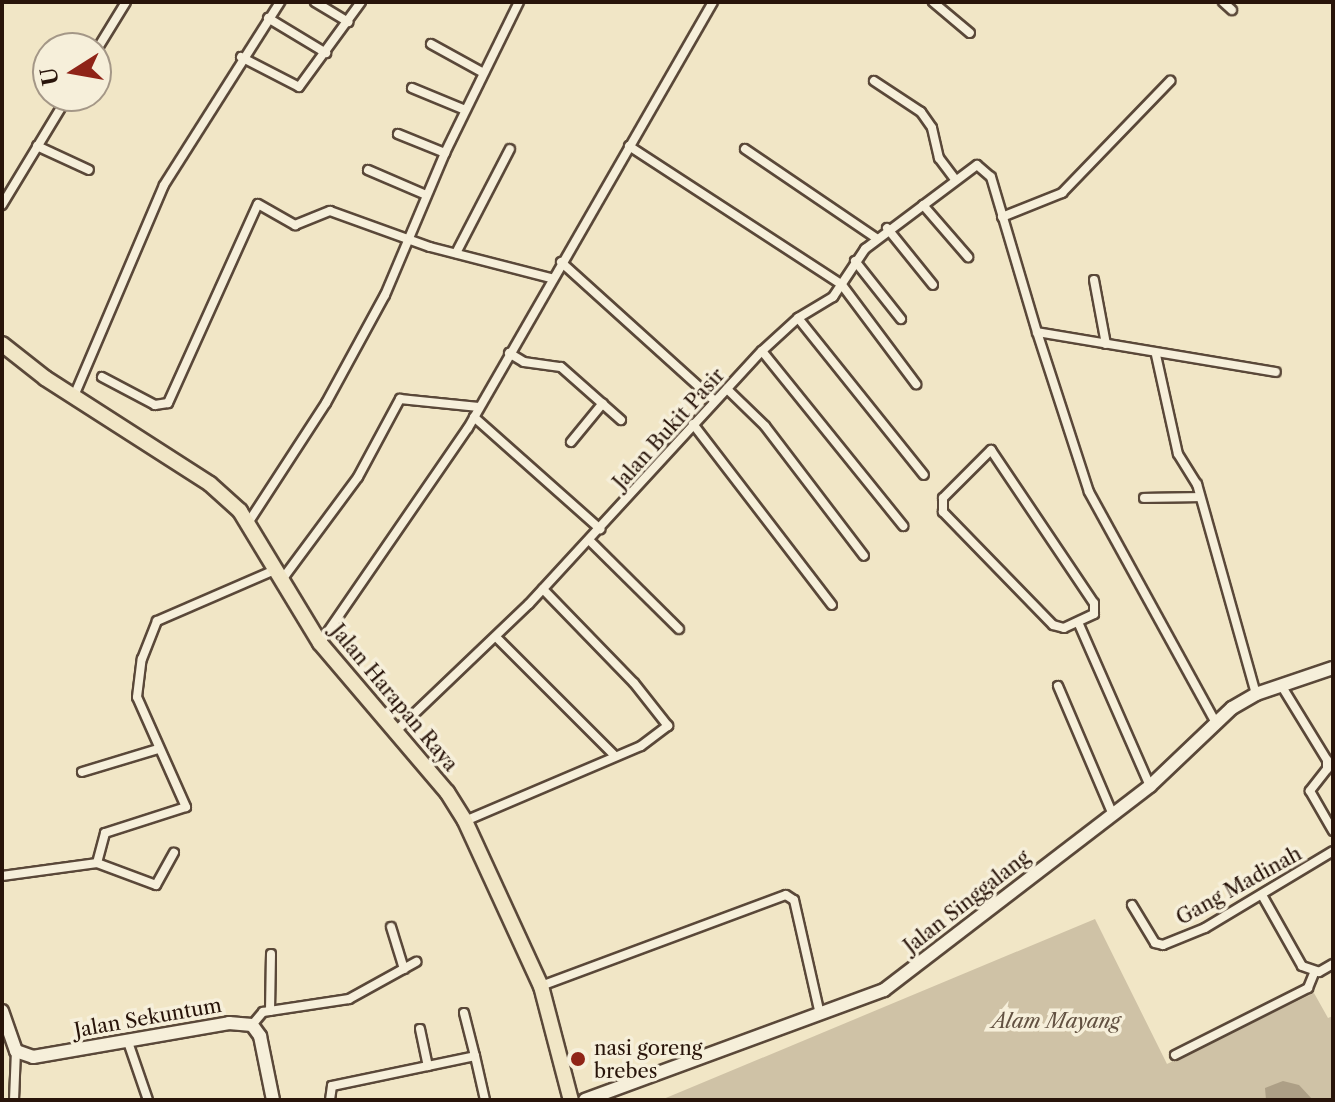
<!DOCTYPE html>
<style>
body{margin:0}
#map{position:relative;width:1335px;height:1102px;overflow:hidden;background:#f1e6c6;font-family:"Libre Caslon Text",serif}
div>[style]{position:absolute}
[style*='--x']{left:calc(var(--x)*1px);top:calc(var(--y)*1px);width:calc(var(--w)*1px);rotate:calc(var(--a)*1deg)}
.green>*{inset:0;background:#cfc2a6}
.water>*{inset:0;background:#ad9f86}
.roads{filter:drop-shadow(2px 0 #5a4839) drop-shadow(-2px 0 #5a4839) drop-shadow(0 2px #5a4839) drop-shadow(0 -2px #5a4839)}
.street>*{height:8px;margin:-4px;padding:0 4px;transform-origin:4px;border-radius:4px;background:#f6efda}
.secondary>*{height:12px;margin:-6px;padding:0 6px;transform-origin:6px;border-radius:6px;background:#f6efda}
.primary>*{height:14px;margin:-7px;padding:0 7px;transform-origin:7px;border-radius:7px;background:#f1e6c6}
.dots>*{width:22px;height:22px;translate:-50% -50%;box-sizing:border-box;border:4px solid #f6efda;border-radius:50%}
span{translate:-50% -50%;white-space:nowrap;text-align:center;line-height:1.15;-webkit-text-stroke:7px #f6efda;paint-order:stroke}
.street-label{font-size:20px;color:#28140a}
.park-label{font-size:20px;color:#625141;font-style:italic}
.poi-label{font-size:20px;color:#28140a}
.left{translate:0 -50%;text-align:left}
.frame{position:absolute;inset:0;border:4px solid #28140a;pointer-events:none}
.north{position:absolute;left:32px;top:32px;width:80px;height:80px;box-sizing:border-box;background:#f6efda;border:2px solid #a49787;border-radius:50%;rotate:259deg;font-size:22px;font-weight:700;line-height:32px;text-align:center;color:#28140a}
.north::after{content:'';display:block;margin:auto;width:28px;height:36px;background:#8f2418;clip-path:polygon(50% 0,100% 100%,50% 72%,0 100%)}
</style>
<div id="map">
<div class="green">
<i style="clip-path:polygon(1095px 919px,1167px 1064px,1314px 993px,1328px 1018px,1333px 1016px,1333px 1100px,661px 1100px)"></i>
</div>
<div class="water">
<i style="clip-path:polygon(1283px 1081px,1299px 1085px,1313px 1100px,1266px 1100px,1265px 1088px)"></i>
</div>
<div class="roads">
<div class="street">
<i style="--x:315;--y:2;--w:39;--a:31"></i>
<i style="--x:933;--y:2;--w:48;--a:40"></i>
<i style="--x:1223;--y:2;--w:12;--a:42"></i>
<i style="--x:268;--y:18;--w:68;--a:31.1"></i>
<i style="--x:431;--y:44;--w:58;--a:28.8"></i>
<i style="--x:96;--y:51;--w:57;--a:-58.5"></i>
<i style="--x:241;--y:57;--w:65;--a:27.3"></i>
<i style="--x:299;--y:87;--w:105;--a:-53.9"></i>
<i style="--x:874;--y:81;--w:56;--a:33.4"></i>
<i style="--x:921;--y:112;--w:19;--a:55"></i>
<i style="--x:932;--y:128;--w:31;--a:77"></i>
<i style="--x:939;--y:158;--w:26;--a:53"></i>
<i style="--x:412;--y:88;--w:57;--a:22.5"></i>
<i style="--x:398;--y:134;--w:51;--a:22"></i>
<i style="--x:37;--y:146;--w:57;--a:24.8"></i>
<i style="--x:629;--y:146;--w:254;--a:33.1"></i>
<i style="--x:842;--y:285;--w:124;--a:53.2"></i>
<i style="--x:745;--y:149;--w:158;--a:34.2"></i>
<i style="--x:368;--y:170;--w:63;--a:23.3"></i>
<i style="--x:2;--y:205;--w:127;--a:-58.8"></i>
<i style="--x:923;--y:205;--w:69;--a:49.1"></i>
<i style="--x:1002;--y:217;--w:65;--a:-21.8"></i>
<i style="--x:1062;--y:193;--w:156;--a:-46"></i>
<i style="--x:887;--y:228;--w:73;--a:51.1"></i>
<i style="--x:456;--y:253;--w:117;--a:-62.6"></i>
<i style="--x:855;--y:261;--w:74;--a:51.6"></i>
<i style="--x:561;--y:262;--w:207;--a:42.1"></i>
<i style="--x:1094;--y:280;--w:65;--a:79.4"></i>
<i style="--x:798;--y:318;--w:201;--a:51.3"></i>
<i style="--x:1037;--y:332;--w:168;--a:72"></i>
<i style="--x:1089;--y:492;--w:264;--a:61.2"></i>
<i style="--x:762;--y:351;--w:225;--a:51.1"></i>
<i style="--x:509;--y:353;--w:17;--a:31"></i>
<i style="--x:524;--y:362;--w:37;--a:8"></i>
<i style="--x:561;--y:367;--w:80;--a:41.5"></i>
<i style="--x:1156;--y:355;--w:101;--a:77.5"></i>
<i style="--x:1178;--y:454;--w:36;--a:58"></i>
<i style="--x:1197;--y:484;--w:218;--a:74.3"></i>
<i style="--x:102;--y:377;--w:60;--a:27.8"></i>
<i style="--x:155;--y:405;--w:13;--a:-9"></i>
<i style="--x:168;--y:403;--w:218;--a:-65.7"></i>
<i style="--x:258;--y:204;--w:43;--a:29.6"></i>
<i style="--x:295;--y:225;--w:38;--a:-22"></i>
<i style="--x:330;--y:211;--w:106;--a:19.8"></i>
<i style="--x:430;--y:247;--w:125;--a:14.4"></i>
<i style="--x:727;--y:389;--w:53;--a:44.2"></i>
<i style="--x:765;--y:426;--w:163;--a:52.7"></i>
<i style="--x:74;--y:396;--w:229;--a:-66.9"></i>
<i style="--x:164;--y:185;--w:217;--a:-57.6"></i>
<i style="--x:474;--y:417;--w:169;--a:41.6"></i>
<i style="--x:693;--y:424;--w:228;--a:52.5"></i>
<i style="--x:571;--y:442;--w:50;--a:-50.6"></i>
<i style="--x:991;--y:450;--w:184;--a:56.1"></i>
<i style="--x:1094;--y:603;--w:11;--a:90"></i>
<i style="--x:1094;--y:614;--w:33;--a:155"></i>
<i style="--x:1064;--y:628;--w:11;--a:-165"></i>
<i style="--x:1053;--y:625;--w:158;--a:-134.2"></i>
<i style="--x:943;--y:512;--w:14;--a:-90"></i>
<i style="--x:943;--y:498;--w:68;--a:-45"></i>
<i style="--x:1144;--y:498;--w:56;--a:-1"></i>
<i style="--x:248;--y:523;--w:143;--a:-57"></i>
<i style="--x:326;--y:403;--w:123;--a:-61.4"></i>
<i style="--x:385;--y:295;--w:154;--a:-67.1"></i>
<i style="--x:445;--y:153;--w:168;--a:-63.9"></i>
<i style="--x:590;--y:541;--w:125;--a:44.7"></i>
<i style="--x:281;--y:581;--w:129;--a:-53.5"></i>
<i style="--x:358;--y:477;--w:89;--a:-61.7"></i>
<i style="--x:400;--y:399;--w:79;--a:5.8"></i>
<i style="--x:1078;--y:622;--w:179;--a:66.3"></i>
<i style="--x:496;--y:637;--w:168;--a:45"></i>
<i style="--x:320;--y:643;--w:261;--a:-55.5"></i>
<i style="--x:468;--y:428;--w:491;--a:-60.1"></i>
<i style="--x:1281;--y:685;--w:88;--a:58.5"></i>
<i style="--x:1327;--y:760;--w:9;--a:90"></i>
<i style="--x:1327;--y:769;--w:28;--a:128"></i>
<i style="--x:1310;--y:791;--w:46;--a:60.1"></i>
<i style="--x:1058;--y:686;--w:140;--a:66.9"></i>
<i style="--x:395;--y:732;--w:185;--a:-43.7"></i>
<i style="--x:529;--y:604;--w:344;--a:-47.4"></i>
<i style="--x:762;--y:351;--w:49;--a:-42.5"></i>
<i style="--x:798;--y:318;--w:41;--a:-31"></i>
<i style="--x:833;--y:297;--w:58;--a:-56.3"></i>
<i style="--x:865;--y:249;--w:140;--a:-36.9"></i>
<i style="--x:977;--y:165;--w:18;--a:41"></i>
<i style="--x:991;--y:177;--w:162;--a:73.5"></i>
<i style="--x:1037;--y:332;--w:242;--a:9.5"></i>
<i style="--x:82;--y:772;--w:79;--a:-16.8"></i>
<i style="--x:465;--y:821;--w:191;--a:-23.1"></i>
<i style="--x:641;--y:746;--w:34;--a:-37"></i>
<i style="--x:668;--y:726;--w:55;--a:-128.3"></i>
<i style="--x:634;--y:683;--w:131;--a:-134.1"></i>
<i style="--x:97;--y:863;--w:31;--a:-75"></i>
<i style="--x:105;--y:833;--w:85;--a:-17.8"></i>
<i style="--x:186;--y:807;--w:120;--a:-114"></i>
<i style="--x:137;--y:697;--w:38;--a:-83"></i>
<i style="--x:142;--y:659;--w:41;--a:-68.5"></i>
<i style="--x:157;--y:621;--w:129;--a:-23.4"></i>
<i style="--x:2;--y:876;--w:96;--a:-7.8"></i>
<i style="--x:97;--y:863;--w:63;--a:20.4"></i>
<i style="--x:156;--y:885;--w:37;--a:-61"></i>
<i style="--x:1262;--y:895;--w:81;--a:60.6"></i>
<i style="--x:1302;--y:966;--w:18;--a:19"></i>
<i style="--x:1319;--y:972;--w:16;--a:-30"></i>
<i style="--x:1132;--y:905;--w:44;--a:58.8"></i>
<i style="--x:1155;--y:943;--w:8;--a:14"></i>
<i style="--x:1163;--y:945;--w:45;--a:-22"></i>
<i style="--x:1205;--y:928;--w:149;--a:-31"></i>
<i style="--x:391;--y:927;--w:44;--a:72.8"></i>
<i style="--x:541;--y:986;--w:261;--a:-20.4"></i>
<i style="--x:786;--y:895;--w:9;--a:32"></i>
<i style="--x:794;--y:900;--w:117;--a:77.2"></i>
<i style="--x:270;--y:1011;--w:57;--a:-89"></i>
<i style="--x:464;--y:1013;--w:44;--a:75.7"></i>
<i style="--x:252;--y:1025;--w:17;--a:-50"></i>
<i style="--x:263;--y:1012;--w:87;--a:-8.6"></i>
<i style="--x:349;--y:999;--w:77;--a:-28.9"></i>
<i style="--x:420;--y:1029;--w:38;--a:78"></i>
<i style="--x:128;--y:1042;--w:61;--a:71"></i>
<i style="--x:1175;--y:1055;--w:149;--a:-26.7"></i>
<i style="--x:1308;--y:988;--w:16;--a:-68"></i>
<i style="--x:14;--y:1100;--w:49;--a:-87.7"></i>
<i style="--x:330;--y:1100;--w:14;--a:-82"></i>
<i style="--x:332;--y:1086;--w:146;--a:-11.8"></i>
<i style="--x:475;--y:1056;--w:45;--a:77.2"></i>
</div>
<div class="secondary">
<i style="--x:2;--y:1011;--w:42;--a:70.7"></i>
<i style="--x:16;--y:1051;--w:18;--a:19"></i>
<i style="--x:33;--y:1057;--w:199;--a:-9.8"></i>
<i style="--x:229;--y:1023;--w:23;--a:5"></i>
<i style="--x:252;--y:1025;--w:14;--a:54"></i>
<i style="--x:260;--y:1036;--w:65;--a:78.5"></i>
<i style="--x:585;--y:1100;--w:319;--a:-20.2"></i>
<i style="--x:884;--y:990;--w:335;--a:-37.5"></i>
<i style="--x:1150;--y:786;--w:113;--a:-43.6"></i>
<i style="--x:1232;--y:708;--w:28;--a:-30"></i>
<i style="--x:1256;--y:694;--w:81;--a:-18.7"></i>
</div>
<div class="primary">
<i style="--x:2;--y:344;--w:55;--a:38.3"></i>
<i style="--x:45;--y:378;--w:196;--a:32.7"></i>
<i style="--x:210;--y:484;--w:40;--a:42"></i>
<i style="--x:240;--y:511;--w:154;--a:58.8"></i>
<i style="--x:320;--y:643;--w:196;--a:49.6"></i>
<i style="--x:447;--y:792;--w:34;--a:58"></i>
<i style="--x:465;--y:821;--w:182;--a:65.3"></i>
<i style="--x:541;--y:986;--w:118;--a:75.3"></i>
</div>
</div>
<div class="dots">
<i style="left:578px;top:1059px;background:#8f2418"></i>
</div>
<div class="street-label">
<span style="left:669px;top:429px;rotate:-48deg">Jalan Bukit Pasir</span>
<span style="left:394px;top:698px;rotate:50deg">Jalan Harapan Raya</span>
<span style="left:1239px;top:886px;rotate:-29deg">Gang Madinah</span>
<span style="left:967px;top:902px;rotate:-38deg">Jalan Singgalang</span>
<span style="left:148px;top:1018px;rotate:-10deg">Jalan Sekuntum</span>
</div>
<div class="park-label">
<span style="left:1056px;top:1021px">Alam Mayang</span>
</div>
<div class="poi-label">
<span class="left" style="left:594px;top:1060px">nasi goreng<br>brebes</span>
</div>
<div class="frame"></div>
<div class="north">U</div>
</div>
